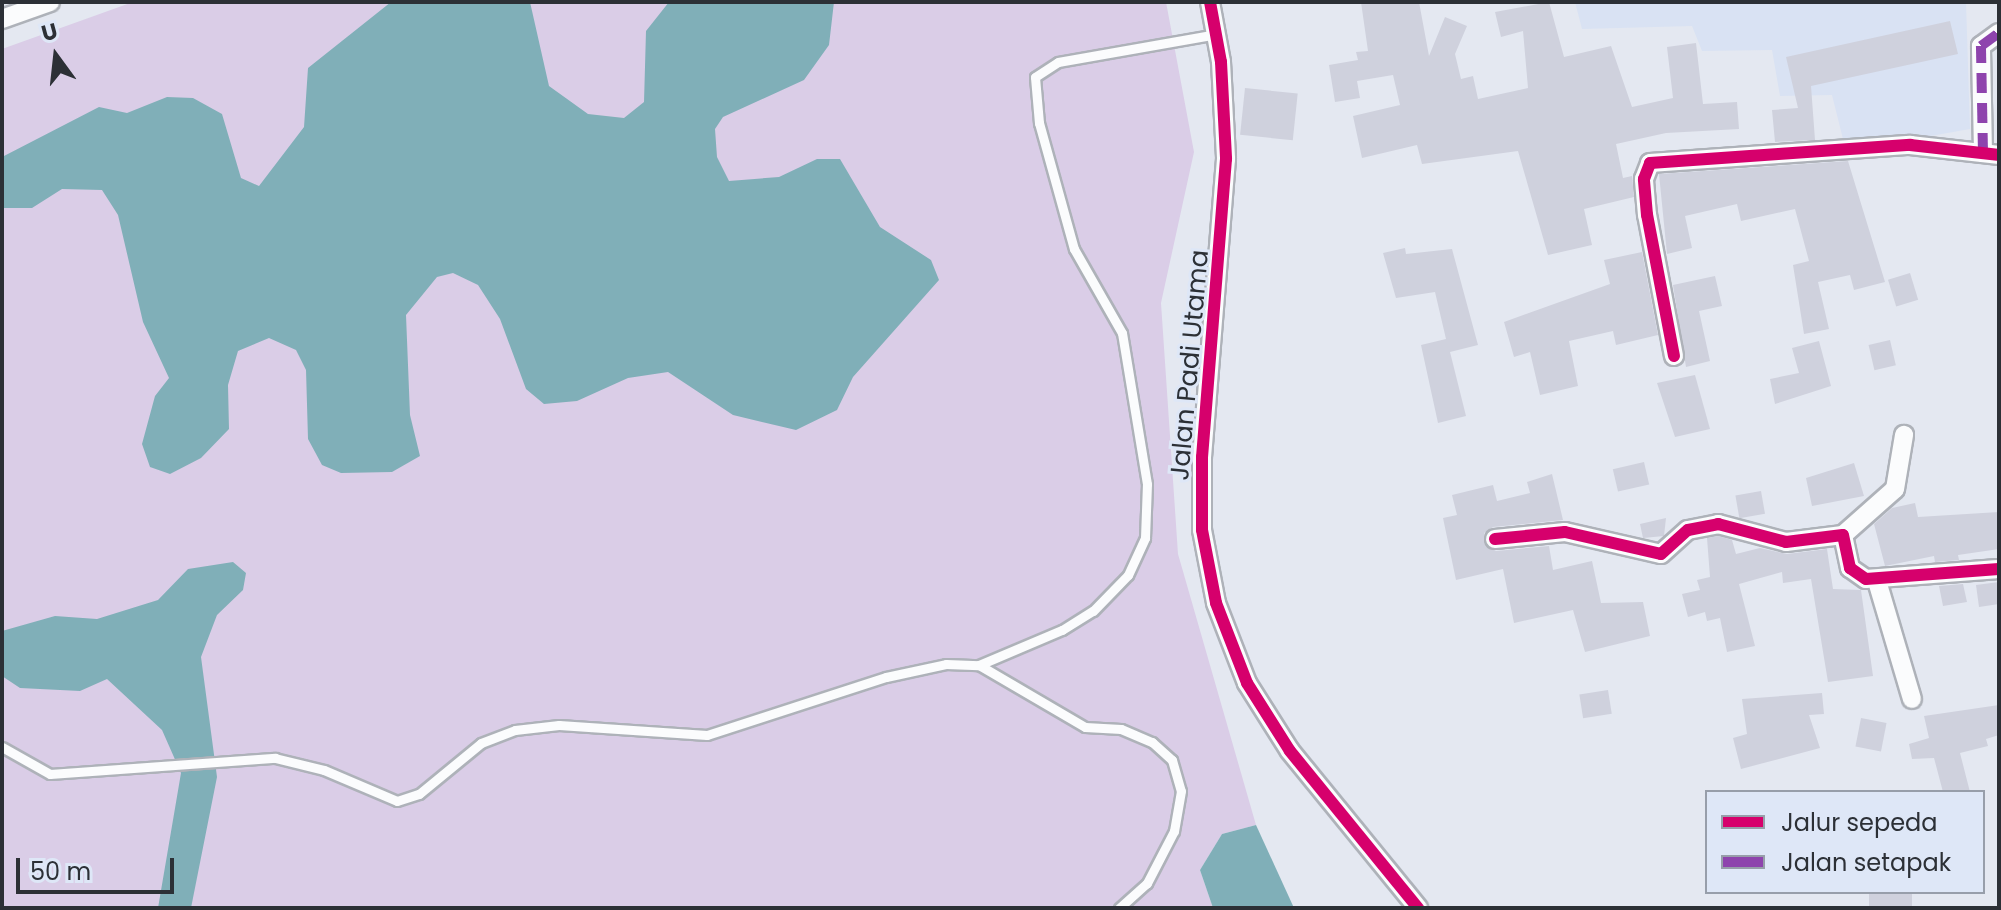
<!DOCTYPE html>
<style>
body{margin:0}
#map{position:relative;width:2001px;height:910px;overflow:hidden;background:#e4e8f1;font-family:Poppins,sans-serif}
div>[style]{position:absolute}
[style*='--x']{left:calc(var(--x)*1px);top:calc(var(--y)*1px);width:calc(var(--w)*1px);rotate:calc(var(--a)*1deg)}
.built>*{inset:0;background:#d9e2f3}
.green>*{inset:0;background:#dacde7}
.water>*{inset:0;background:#80afb8}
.building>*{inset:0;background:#cfd1dd;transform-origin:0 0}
.roads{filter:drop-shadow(2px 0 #aeb2b9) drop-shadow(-2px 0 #aeb2b9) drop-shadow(0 2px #aeb2b9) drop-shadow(0 -2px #aeb2b9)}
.service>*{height:9px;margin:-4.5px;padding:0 4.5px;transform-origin:4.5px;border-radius:4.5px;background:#fbfcfd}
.minor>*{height:18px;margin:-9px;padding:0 9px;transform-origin:9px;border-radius:9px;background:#fbfcfd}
.quiet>*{height:10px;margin-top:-5px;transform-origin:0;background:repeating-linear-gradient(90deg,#8e44ad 0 20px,transparent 0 30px)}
.cycleway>*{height:12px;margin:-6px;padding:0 6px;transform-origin:6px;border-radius:6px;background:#d6006c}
span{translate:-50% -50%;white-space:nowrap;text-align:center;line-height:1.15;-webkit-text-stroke:6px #dee7f7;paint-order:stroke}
.street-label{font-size:26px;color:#2c3036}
.frame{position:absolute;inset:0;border:4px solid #2c3036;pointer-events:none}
.legend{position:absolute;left:1705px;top:790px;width:280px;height:104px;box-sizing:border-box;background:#dee7f7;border:2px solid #979eaa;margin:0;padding:10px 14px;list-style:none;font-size:24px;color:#2c3036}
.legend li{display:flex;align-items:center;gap:16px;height:40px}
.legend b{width:40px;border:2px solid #979eaa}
.north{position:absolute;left:16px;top:16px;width:80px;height:80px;-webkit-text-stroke:6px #dee7f7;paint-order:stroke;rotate:345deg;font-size:22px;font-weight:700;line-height:32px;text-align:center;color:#2c3036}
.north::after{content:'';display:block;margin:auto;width:28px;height:36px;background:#2c3036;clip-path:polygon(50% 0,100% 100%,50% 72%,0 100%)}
.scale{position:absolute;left:16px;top:858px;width:158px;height:36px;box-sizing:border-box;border:4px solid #2c3036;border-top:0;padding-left:10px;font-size:24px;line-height:28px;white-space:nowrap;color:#2c3036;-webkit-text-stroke:6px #dee7f7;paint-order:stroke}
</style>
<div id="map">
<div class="built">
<i style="clip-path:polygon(1575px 2px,1966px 2px,1970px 129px,1846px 151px,1832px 95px,1780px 96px,1772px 50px,1702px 51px,1692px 26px,1582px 29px)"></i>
</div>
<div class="green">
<i style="clip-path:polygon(133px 2px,1166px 2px,1194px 152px,1161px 303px,1178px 554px,1256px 825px,1222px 834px,1200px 870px,1213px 908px,2px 908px,2px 49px)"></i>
</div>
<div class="water">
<i style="clip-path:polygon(391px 2px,530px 2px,549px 86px,588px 114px,624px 118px,644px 102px,646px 31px,669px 2px,834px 2px,829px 45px,804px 80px,723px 117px,715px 129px,717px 157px,729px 181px,779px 177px,817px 159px,840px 159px,880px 227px,931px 260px,939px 280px,853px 377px,837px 410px,796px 430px,733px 415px,668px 372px,628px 378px,577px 401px,544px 404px,526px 389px,500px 319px,478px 285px,453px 273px,437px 277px,406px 315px,410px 415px,420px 456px,392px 472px,341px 473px,322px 465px,308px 439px,306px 370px,296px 350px,269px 338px,238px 351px,228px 385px,229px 429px,201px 458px,170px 474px,150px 467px,142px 444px,155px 396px,169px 378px,143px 322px,118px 215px,102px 190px,62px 189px,32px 208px,3px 208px,4px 156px,99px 107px,127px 113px,167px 97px,193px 98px,222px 114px,241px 178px,259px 186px,304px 127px,308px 68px)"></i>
<i style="clip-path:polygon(233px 562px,246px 573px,243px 590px,217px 615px,201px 657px,217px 777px,191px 908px,158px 908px,181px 773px,162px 730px,107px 679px,80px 691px,20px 688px,2px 676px,2px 631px,55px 616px,97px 619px,158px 600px,188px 569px)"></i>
<i style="clip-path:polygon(1256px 825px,1294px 908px,1213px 908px,1200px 870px,1222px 834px)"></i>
</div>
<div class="building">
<i style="clip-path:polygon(1361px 2px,1419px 2px,1429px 56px,1445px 17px,1467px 26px,1455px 54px,1461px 79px,1473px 76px,1478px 99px,1528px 88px,1523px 31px,1501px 37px,1495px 12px,1549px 2px,1564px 57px,1611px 46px,1632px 107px,1673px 98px,1667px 47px,1696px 43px,1703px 104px,1737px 102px,1739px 129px,1666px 133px,1616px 144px,1623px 178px,1632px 176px,1634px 197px,1584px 209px,1592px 245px,1548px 255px,1518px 151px,1422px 164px,1417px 145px,1362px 158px,1353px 116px,1400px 105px,1393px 75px,1357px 81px,1360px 98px,1335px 102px,1329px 65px,1358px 60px,1356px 52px,1368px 51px)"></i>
<i style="clip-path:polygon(1950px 21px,1958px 54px,1811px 86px,1815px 140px,1775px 142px,1772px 110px,1798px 108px,1786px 57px)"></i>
<i style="left:1245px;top:88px;width:53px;height:47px;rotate:6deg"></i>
<i style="clip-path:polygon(1848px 161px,1885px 282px,1854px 290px,1850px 275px,1818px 282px,1829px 329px,1804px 334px,1793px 265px,1809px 261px,1795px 209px,1741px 221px,1737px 204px,1685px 216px,1692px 248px,1667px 254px,1659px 174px)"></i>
<i style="clip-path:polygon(1405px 248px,1406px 254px,1452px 249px,1478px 345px,1450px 352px,1466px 416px,1438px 423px,1421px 345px,1446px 339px,1435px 292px,1396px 298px,1383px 253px)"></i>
<i style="clip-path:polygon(1642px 252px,1658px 335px,1616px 345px,1613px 331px,1569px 341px,1578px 386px,1540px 395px,1530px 352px,1514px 357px,1504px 322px,1610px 284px,1604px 260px)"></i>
<i style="left:1910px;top:273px;width:28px;height:23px;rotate:73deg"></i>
<i style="clip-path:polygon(1715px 276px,1722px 306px,1699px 311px,1710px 361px,1686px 367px,1673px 285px)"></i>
<i style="left:1890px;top:340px;width:26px;height:22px;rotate:77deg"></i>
<i style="clip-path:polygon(1819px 341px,1831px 386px,1775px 404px,1770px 379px,1799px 373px,1792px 348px)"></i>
<i style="clip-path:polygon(1695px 375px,1710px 429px,1675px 437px,1657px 383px)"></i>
<i style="left:1644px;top:462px;width:23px;height:32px;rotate:77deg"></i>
<i style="clip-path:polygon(1854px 463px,1864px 496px,1812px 506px,1806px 478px)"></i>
<i style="clip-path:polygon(1552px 474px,1563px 520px,1493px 527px,1484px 533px,1485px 545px,1496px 551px,1549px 546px,1553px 570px,1592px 561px,1601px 603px,1643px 602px,1650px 636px,1585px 652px,1573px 610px,1514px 623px,1503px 569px,1456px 580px,1443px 518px,1457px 515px,1452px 495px,1493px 485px,1497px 501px,1530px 493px,1527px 482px)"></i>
<i style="left:1761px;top:491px;width:23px;height:26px;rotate:80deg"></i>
<i style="clip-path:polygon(1915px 503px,1918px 517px,1999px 512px,1999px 549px,1958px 555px,1959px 560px,1935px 562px,1934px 556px,1885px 566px,1874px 524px,1892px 508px)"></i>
<i style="clip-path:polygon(1666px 518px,1664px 536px,1643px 538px,1640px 524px)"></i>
<i style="clip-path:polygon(1718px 536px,1732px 540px,1736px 554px,1760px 548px,1787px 554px,1827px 549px,1833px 589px,1861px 590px,1873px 676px,1828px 682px,1811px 579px,1783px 583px,1782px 572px,1739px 584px,1755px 646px,1727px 652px,1720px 618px,1707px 621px,1705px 612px,1688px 617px,1682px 594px,1700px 590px,1697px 580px,1710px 577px,1707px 538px)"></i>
<i style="clip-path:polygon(1999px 582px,1999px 604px,1979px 607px,1976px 585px)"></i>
<i style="clip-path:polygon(1963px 584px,1967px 602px,1943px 606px,1939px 586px)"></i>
<i style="left:1608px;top:690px;width:24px;height:29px;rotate:81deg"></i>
<i style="clip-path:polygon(1822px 693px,1824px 714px,1809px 715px,1820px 748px,1741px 769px,1733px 738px,1747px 734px,1742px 699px)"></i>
<i style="clip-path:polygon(1999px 705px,1999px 735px,1986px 739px,1988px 746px,1960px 753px,1970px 792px,1943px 792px,1934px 758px,1912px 759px,1909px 744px,1929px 738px,1924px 716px)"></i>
<i style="left:1861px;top:718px;width:26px;height:29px;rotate:11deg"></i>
<i style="left:1869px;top:892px;width:43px;height:16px"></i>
</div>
<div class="roads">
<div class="service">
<i style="--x:979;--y:665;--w:123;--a:30.3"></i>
<i style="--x:1085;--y:727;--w:36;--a:3"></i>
<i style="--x:1121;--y:729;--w:34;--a:23"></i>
<i style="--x:1152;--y:742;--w:27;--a:42"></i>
<i style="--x:1172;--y:760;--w:32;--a:74"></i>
<i style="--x:1181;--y:791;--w:41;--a:99.9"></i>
<i style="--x:1174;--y:831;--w:59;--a:117.4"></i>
<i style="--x:1147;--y:883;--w:38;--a:138"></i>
<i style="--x:2;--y:747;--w:55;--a:29.4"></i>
<i style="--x:50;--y:774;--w:226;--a:-4.1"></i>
<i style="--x:275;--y:758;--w:50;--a:13.8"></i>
<i style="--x:324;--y:770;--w:79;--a:23"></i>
<i style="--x:397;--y:801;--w:23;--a:-18"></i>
<i style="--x:419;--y:794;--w:80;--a:-39.4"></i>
<i style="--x:481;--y:743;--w:36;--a:-21"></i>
<i style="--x:515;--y:730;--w:44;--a:-6.5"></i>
<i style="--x:559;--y:725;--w:148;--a:3.9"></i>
<i style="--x:707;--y:735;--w:188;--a:-18"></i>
<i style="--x:886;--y:677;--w:61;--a:-12.2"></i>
<i style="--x:946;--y:664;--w:33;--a:2"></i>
<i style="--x:979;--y:665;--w:90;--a:-22.9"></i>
<i style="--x:1062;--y:630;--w:36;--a:-32"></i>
<i style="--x:1093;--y:611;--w:50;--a:-45.8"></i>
<i style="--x:1128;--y:575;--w:41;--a:-65.3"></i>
<i style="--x:1145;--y:538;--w:54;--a:-87.9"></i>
<i style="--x:1147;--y:484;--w:153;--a:-99.4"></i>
<i style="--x:1122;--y:333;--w:97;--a:-119.7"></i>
<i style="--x:1074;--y:249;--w:131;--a:-105.5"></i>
<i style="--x:1039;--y:123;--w:46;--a:-95"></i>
<i style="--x:1035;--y:77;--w:27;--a:-33"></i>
<i style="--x:1058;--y:62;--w:160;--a:-10"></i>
</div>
<div class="minor">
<i style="--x:1210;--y:2;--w:61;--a:79.6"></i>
<i style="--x:1221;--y:62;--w:97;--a:87"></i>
<i style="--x:1226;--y:159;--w:299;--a:94.6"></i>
<i style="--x:1202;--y:457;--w:73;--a:90"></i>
<i style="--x:1202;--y:530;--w:74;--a:79.1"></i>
<i style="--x:1216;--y:603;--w:86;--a:68.8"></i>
<i style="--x:1247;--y:683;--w:80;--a:57.7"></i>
<i style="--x:1290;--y:751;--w:203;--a:50.8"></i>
<i style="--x:2;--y:19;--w:51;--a:-19.5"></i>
<i style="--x:1983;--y:153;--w:107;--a:-91.1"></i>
<i style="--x:1981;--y:46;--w:22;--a:-36"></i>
<i style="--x:1674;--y:356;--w:144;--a:-100.8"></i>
<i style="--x:1647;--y:215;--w:36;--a:-95"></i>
<i style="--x:1644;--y:179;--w:17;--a:-69"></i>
<i style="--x:1650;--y:163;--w:261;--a:-4"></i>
<i style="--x:1910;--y:145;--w:90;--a:6.4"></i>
<i style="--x:1843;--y:535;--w:69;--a:-41.5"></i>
<i style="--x:1895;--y:489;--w:55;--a:-80.5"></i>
<i style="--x:1495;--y:539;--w:70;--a:-5.7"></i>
<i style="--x:1565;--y:532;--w:98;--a:12.9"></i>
<i style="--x:1661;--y:554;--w:36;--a:-42"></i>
<i style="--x:1688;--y:530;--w:31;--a:-11"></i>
<i style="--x:1718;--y:524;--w:70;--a:14.8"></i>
<i style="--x:1786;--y:542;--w:57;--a:-7"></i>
<i style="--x:1843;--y:535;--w:34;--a:78"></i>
<i style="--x:1850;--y:568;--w:19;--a:35"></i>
<i style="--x:1866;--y:579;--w:133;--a:-4.3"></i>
<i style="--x:1877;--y:581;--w:123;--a:73.5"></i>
</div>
</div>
<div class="quiet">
<i style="--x:1983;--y:153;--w:107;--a:-91.1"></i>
<i style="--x:1981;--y:46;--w:22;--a:-36"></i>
</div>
<div class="cycleway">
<i style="--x:1210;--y:2;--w:61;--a:79.6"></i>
<i style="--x:1221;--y:62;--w:97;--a:87"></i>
<i style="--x:1226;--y:159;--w:299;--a:94.6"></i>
<i style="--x:1202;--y:457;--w:73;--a:90"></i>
<i style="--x:1202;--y:530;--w:74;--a:79.1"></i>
<i style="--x:1216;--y:603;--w:86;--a:68.8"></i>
<i style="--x:1247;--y:683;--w:80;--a:57.7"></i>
<i style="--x:1290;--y:751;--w:203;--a:50.8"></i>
<i style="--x:1674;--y:356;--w:144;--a:-100.8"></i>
<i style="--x:1647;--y:215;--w:36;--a:-95"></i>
<i style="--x:1644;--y:179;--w:17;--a:-69"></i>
<i style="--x:1650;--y:163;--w:261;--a:-4"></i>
<i style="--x:1910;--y:145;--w:90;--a:6.4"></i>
<i style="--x:1495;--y:539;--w:70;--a:-5.7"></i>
<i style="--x:1565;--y:532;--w:98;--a:12.9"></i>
<i style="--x:1661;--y:554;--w:36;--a:-42"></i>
<i style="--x:1688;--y:530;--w:31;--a:-11"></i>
<i style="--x:1718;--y:524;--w:70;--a:14.8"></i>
<i style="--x:1786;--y:542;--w:57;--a:-7"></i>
<i style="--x:1843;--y:535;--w:34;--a:78"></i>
<i style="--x:1850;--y:568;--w:19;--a:35"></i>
<i style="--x:1866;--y:579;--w:133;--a:-4.3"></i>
</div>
<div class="street-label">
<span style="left:1190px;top:365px;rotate:-85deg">Jalan Padi Utama</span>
</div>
<div class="frame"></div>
<ul class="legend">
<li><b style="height:10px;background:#d6006c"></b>Jalur sepeda</li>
<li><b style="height:10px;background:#8e44ad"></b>Jalan setapak</li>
</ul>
<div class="north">U</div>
<div class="scale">50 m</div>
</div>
